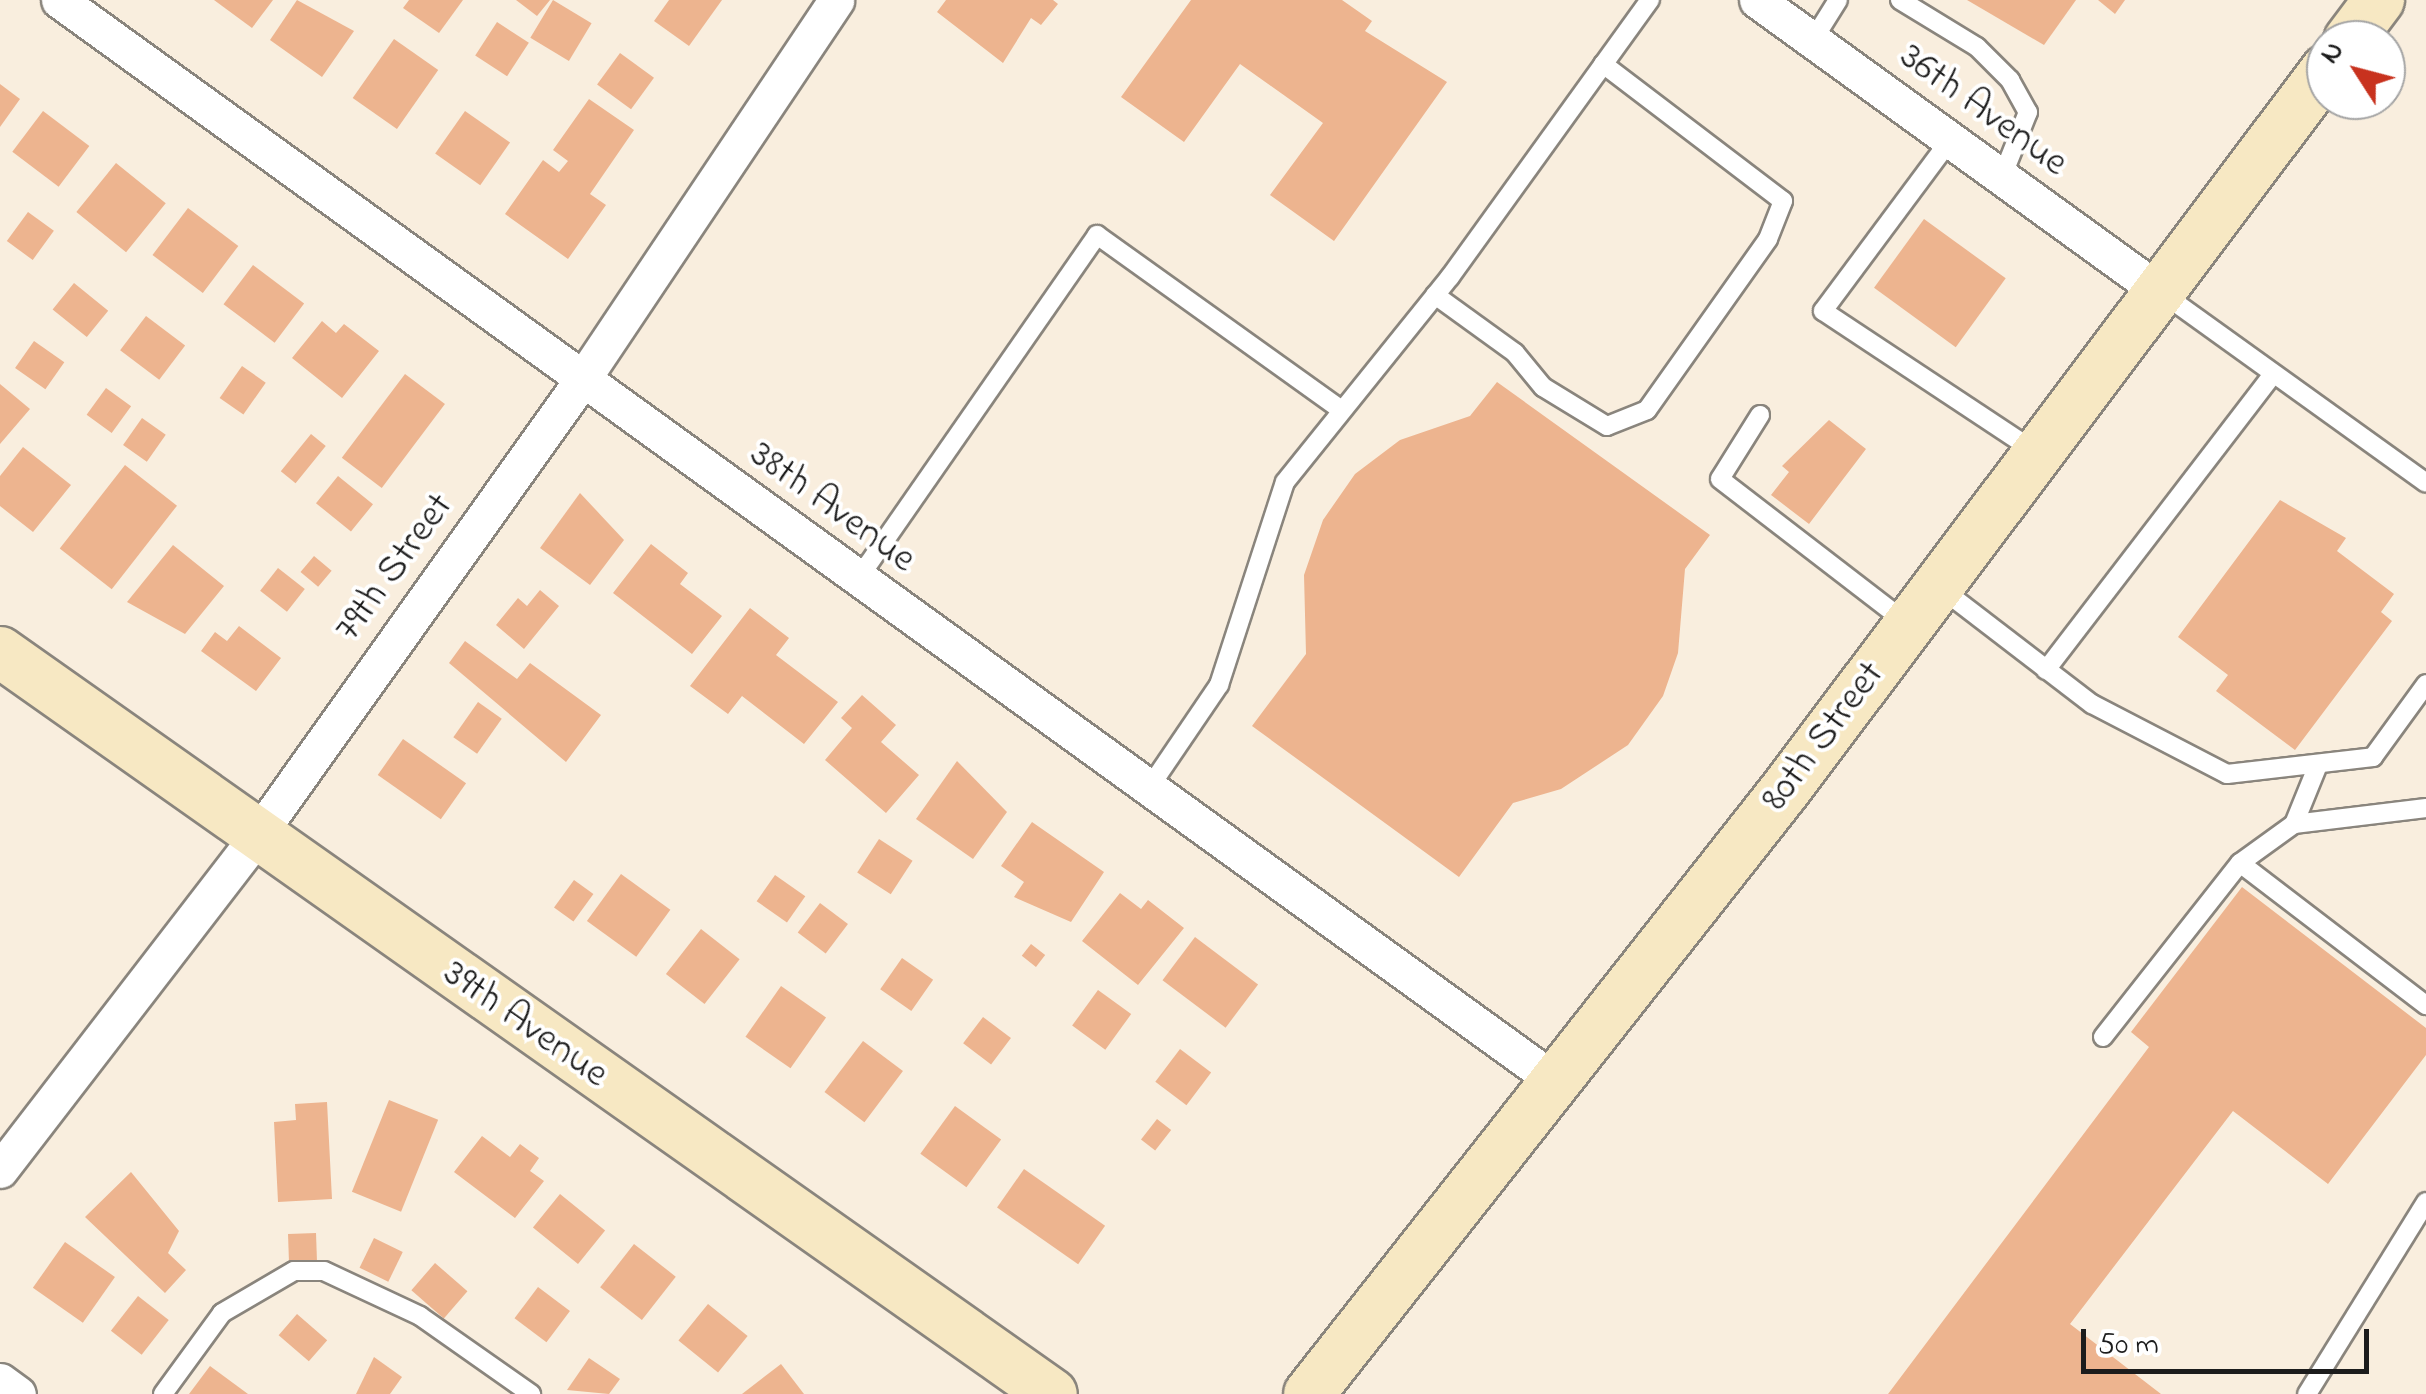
<!DOCTYPE html>
<style>
body{margin:0}
#map{position:relative;width:2426px;height:1394px;overflow:hidden;background:#f9eede;font-family:"Indie Flower",sans-serif}
div>[style]{position:absolute}
[style*='--x']{left:calc(var(--x)*1px);top:calc(var(--y)*1px);width:calc(var(--w)*1px);rotate:calc(var(--a)*1deg)}
.building>*{inset:0;background:#edb48f;transform-origin:0 0}
.roads{filter:drop-shadow(2px 0 #8a857d) drop-shadow(-2px 0 #8a857d) drop-shadow(0 2px #8a857d) drop-shadow(0 -2px #8a857d)}
.lane>*{height:18px;margin:-9px;padding:0 9px;transform-origin:9px;border-radius:9px;background:#fff}
.street>*{height:35px;margin:-17.5px;padding:0 17.5px;transform-origin:17.5px;border-radius:17.5px;background:#fff}
.secondary>*{height:50px;margin:-25px;padding:0 25px;transform-origin:25px;border-radius:25px;background:#f7e8c3}
span{translate:-50% -50%;white-space:nowrap;text-align:center;line-height:1.15;-webkit-text-stroke:8px #fff;paint-order:stroke}
.street-label{font-size:40px;color:#1c1c1c}
.north{position:absolute;left:2306px;top:20px;width:100px;height:100px;box-sizing:border-box;background:#fff;border:2px solid #a4a4a4;border-radius:50%;rotate:306deg;font-size:28px;font-weight:700;line-height:40px;text-align:center;color:#1c1c1c}
.north::after{content:'';display:block;margin:auto;width:35px;height:45px;background:#c8321e;clip-path:polygon(50% 0,100% 100%,50% 72%,0 100%)}
.scale{position:absolute;left:2081px;top:1329px;width:288px;height:45px;box-sizing:border-box;border:5px solid #1c1c1c;border-top:0;padding-left:12px;font-size:30px;line-height:35px;white-space:nowrap;color:#1c1c1c;-webkit-text-stroke:8px #fff;paint-order:stroke}
</style>
<div id="map">
<div class="building">
<i style="clip-path:polygon(214px 0,273px 0,252px 28px)"></i>
<i style="clip-path:polygon(297px 0,354px 31px,322px 77px,270px 40px)"></i>
<i style="clip-path:polygon(409px 0,463px 0,439px 33px,403px 8px)"></i>
<i style="clip-path:polygon(516px 0,550px 0,537px 16px)"></i>
<i style="left:553px;top:0;width:45px;height:44px;rotate:31deg"></i>
<i style="clip-path:polygon(669px 0,722px 0,689px 46px,654px 21px)"></i>
<i style="clip-path:polygon(946px 0,1053px 0,1058px 4px,1041px 25px,1031px 18px,1003px 63px,937px 12px)"></i>
<i style="clip-path:polygon(1191px 0,1342px 0,1372px 21px,1365px 31px,1447px 82px,1334px 241px,1270px 195px,1323px 123px,1240px 64px,1184px 142px,1121px 97px)"></i>
<i style="clip-path:polygon(1967px 0,2076px 0,2044px 45px)"></i>
<i style="clip-path:polygon(2098px 0,2125px 0,2115px 14px)"></i>
<i style="left:497px;top:22px;width:38px;height:40px;rotate:33deg"></i>
<i style="left:394px;top:39px;width:54px;height:72px;rotate:35deg"></i>
<i style="left:620px;top:53px;width:42px;height:39px;rotate:36deg"></i>
<i style="clip-path:polygon(0 84px,20px 99px,0 127px)"></i>
<i style="clip-path:polygon(589px 99px,634px 130px,590px 194px,606px 205px,568px 259px,505px 214px,543px 160px,559px 172px,568px 161px,553px 150px)"></i>
<i style="left:43px;top:111px;width:58px;height:51px;rotate:37deg"></i>
<i style="left:465px;top:111px;width:55px;height:52px;rotate:35deg"></i>
<i style="left:116px;top:163px;width:64px;height:63px;rotate:39deg"></i>
<i style="left:188px;top:208px;width:63px;height:59px;rotate:37deg"></i>
<i style="left:28px;top:212px;width:32px;height:36px;rotate:36deg"></i>
<i style="left:1924px;top:219px;width:101px;height:85px;rotate:36deg"></i>
<i style="left:253px;top:265px;width:64px;height:49px;rotate:37deg"></i>
<i style="left:74px;top:283px;width:44px;height:34px;rotate:39deg"></i>
<i style="left:146px;top:316px;width:49px;height:43px;rotate:37deg"></i>
<i style="clip-path:polygon(322px 321px,336px 333px,344px 324px,379px 351px,342px 398px,292px 358px)"></i>
<i style="left:34px;top:341px;width:37px;height:33px;rotate:35deg"></i>
<i style="left:242px;top:366px;width:29px;height:39px;rotate:35deg"></i>
<i style="left:405px;top:374px;width:50px;height:105px;rotate:37deg"></i>
<i style="clip-path:polygon(1497px 382px,1710px 535px,1685px 569px,1678px 653px,1663px 696px,1628px 745px,1561px 789px,1513px 803px,1459px 877px,1252px 726px,1306px 654px,1304px 575px,1323px 520px,1355px 474px,1400px 440px,1470px 416px)"></i>
<i style="clip-path:polygon(0 384px,30px 409px,0 444px)"></i>
<i style="left:106px;top:388px;width:31px;height:33px;rotate:36deg"></i>
<i style="left:142px;top:418px;width:29px;height:33px;rotate:35deg"></i>
<i style="clip-path:polygon(1829px 420px,1866px 449px,1809px 524px,1771px 495px,1789px 472px,1782px 466px)"></i>
<i style="left:311px;top:434px;width:19px;height:48px;rotate:39deg"></i>
<i style="clip-path:polygon(23px 447px,71px 485px,33px 532px,0 506px,0 476px)"></i>
<i style="left:125px;top:465px;width:66px;height:106px;rotate:38deg"></i>
<i style="left:338px;top:476px;width:45px;height:35px;rotate:39deg"></i>
<i style="clip-path:polygon(580px 493px,624px 540px,590px 585px,540px 548px)"></i>
<i style="clip-path:polygon(2280px 500px,2346px 538px,2337px 551px,2394px 594px,2381px 612px,2392px 621px,2295px 750px,2216px 691px,2228px 675px,2178px 637px)"></i>
<i style="clip-path:polygon(651px 544px,688px 573px,680px 584px,722px 616px,692px 654px,613px 593px)"></i>
<i style="clip-path:polygon(173px 545px,224px 586px,185px 634px,127px 602px)"></i>
<i style="left:314px;top:556px;width:23px;height:21px;rotate:40deg"></i>
<i style="left:278px;top:568px;width:34px;height:29px;rotate:38deg"></i>
<i style="clip-path:polygon(540px 590px,559px 606px,524px 649px,496px 625px,518px 598px,527px 606px)"></i>
<i style="clip-path:polygon(750px 608px,789px 638px,776px 655px,838px 702px,804px 744px,742px 696px,728px 714px,690px 686px)"></i>
<i style="clip-path:polygon(239px 626px,281px 658px,256px 691px,201px 651px,215px 632px,227px 641px)"></i>
<i style="clip-path:polygon(465px 641px,517px 679px,530px 663px,601px 715px,566px 762px,449px 663px)"></i>
<i style="clip-path:polygon(862px 695px,896px 725px,881px 742px,919px 775px,886px 813px,825px 760px,852px 728px,841px 718px)"></i>
<i style="left:478px;top:702px;width:29px;height:43px;rotate:35deg"></i>
<i style="left:403px;top:739px;width:77px;height:44px;rotate:35deg"></i>
<i style="clip-path:polygon(957px 761px,1007px 812px,973px 859px,916px 819px)"></i>
<i style="clip-path:polygon(1032px 822px,1104px 872px,1071px 922px,1014px 897px,1024px 882px,1001px 866px)"></i>
<i style="left:879px;top:839px;width:40px;height:40px;rotate:33deg"></i>
<i style="left:621px;top:874px;width:61px;height:58px;rotate:36deg"></i>
<i style="left:775px;top:875px;width:37px;height:32px;rotate:35deg"></i>
<i style="left:574px;top:880px;width:24px;height:34px;rotate:36deg"></i>
<i style="clip-path:polygon(2242px 887px,2426px 1028px,2426px 1055px,2328px 1184px,2233px 1111px,2070px 1324px,2161px 1394px,1888px 1394px,2149px 1047px,2131px 1032px)"></i>
<i style="clip-path:polygon(1120px 893px,1141px 909px,1148px 900px,1184px 928px,1138px 985px,1082px 941px)"></i>
<i style="left:820px;top:903px;width:35px;height:37px;rotate:37deg"></i>
<i style="left:701px;top:929px;width:49px;height:57px;rotate:38deg"></i>
<i style="left:1195px;top:937px;width:79px;height:54px;rotate:37deg"></i>
<i style="left:1031px;top:944px;width:18px;height:15px;rotate:38deg"></i>
<i style="left:902px;top:958px;width:38px;height:38px;rotate:35deg"></i>
<i style="left:781px;top:986px;width:55px;height:62px;rotate:35deg"></i>
<i style="left:1098px;top:990px;width:41px;height:44px;rotate:36deg"></i>
<i style="left:983px;top:1017px;width:35px;height:33px;rotate:37deg"></i>
<i style="left:863px;top:1041px;width:50px;height:64px;rotate:37deg"></i>
<i style="left:1180px;top:1049px;width:39px;height:41px;rotate:37deg"></i>
<i style="left:389px;top:1100px;width:53px;height:99px;rotate:22deg"></i>
<i style="clip-path:polygon(327px 1102px,332px 1199px,278px 1202px,274px 1122px,296px 1120px,295px 1104px)"></i>
<i style="left:955px;top:1106px;width:57px;height:59px;rotate:36deg"></i>
<i style="left:1157px;top:1119px;width:18px;height:26px;rotate:38deg"></i>
<i style="clip-path:polygon(482px 1136px,510px 1157px,520px 1144px,539px 1158px,530px 1171px,544px 1181px,515px 1218px,454px 1172px)"></i>
<i style="left:1024px;top:1169px;width:99px;height:47px;rotate:35deg"></i>
<i style="clip-path:polygon(131px 1172px,179px 1231px,168px 1253px,186px 1270px,165px 1293px,85px 1217px)"></i>
<i style="left:560px;top:1194px;width:58px;height:43px;rotate:39deg"></i>
<i style="left:316px;top:1233px;width:28px;height:28px;rotate:88deg"></i>
<i style="left:374px;top:1238px;width:32px;height:33px;rotate:26deg"></i>
<i style="left:65px;top:1242px;width:61px;height:56px;rotate:35deg"></i>
<i style="left:634px;top:1244px;width:53px;height:55px;rotate:38deg"></i>
<i style="left:435px;top:1263px;width:43px;height:36px;rotate:41deg"></i>
<i style="left:538px;top:1287px;width:40px;height:39px;rotate:37deg"></i>
<i style="left:138px;top:1296px;width:39px;height:44px;rotate:38deg"></i>
<i style="left:708px;top:1304px;width:51px;height:47px;rotate:39deg"></i>
<i style="left:297px;top:1314px;width:40px;height:28px;rotate:41deg"></i>
<i style="clip-path:polygon(374px 1357px,402px 1377px,390px 1394px,356px 1394px)"></i>
<i style="clip-path:polygon(589px 1358px,620px 1379px,609px 1394px,567px 1390px)"></i>
<i style="clip-path:polygon(781px 1364px,804px 1394px,742px 1394px)"></i>
<i style="clip-path:polygon(210px 1366px,248px 1394px,189px 1394px)"></i>
</div>
<div class="roads">
<div class="lane">
<i style="--x:1900;--y:0;--w:90;--a:31.4"></i>
<i style="--x:1977;--y:47;--w:47;--a:45"></i>
<i style="--x:2010;--y:80;--w:37;--a:61"></i>
<i style="--x:2028;--y:112;--w:70;--a:111.8"></i>
<i style="--x:1813;--y:40;--w:47;--a:-58"></i>
<i style="--x:1950;--y:140;--w:213;--a:126.6"></i>
<i style="--x:1823;--y:311;--w:255;--a:33.5"></i>
<i style="--x:2162;--y:293;--w:325;--a:35.7"></i>
<i style="--x:1435;--y:295;--w:99;--a:35.9"></i>
<i style="--x:1515;--y:353;--w:44;--a:50.5"></i>
<i style="--x:1543;--y:387;--w:75;--a:31.4"></i>
<i style="--x:1607;--y:426;--w:43;--a:-21.8"></i>
<i style="--x:1647;--y:410;--w:209;--a:-54.7"></i>
<i style="--x:1768;--y:239;--w:41;--a:-68.5"></i>
<i style="--x:1783;--y:201;--w:226;--a:-142.7"></i>
<i style="--x:1760;--y:415;--w:75;--a:122"></i>
<i style="--x:1720;--y:479;--w:237;--a:37.6"></i>
<i style="--x:858;--y:579;--w:419;--a:-55.2"></i>
<i style="--x:1097;--y:235;--w:300;--a:35.6"></i>
<i style="--x:1942;--y:589;--w:189;--a:37.5"></i>
<i style="--x:2092;--y:704;--w:152;--a:27.4"></i>
<i style="--x:2227;--y:774;--w:147;--a:-6.6"></i>
<i style="--x:2373;--y:757;--w:90;--a:-54"></i>
<i style="--x:2046;--y:670;--w:371;--a:-52.5"></i>
<i style="--x:1149;--y:788;--w:125;--a:-55.8"></i>
<i style="--x:1219;--y:685;--w:213;--a:-72"></i>
<i style="--x:1285;--y:482;--w:263;--a:-51.2"></i>
<i style="--x:1450;--y:277;--w:342;--a:-54.2"></i>
<i style="--x:2294;--y:824;--w:133;--a:-6.9"></i>
<i style="--x:2240;--y:863;--w:234;--a:37.4"></i>
<i style="--x:2103;--y:1037;--w:221;--a:-51.8"></i>
<i style="--x:2240;--y:863;--w:67;--a:-35.8"></i>
<i style="--x:2294;--y:824;--w:64;--a:-67.9"></i>
<i style="--x:163;--y:1394;--w:100;--a:-53.9"></i>
<i style="--x:222;--y:1313;--w:83;--a:-30.3"></i>
<i style="--x:294;--y:1271;--w:30;--a:0"></i>
<i style="--x:324;--y:1271;--w:106;--a:25.1"></i>
<i style="--x:420;--y:1316;--w:136;--a:35.1"></i>
<i style="--x:2307;--y:1394;--w:226;--a:-58.2"></i>
</div>
<div class="street">
<i style="--x:59;--y:0;--w:1849;--a:35.85"></i>
<i style="--x:1757;--y:0;--w:496;--a:35.9"></i>
<i style="--x:0;--y:1170;--w:420;--a:-52.4"></i>
<i style="--x:256;--y:837;--w:561;--a:-54.5"></i>
<i style="--x:582;--y:380;--w:457;--a:-56.2"></i>
<i style="--x:0;--y:1381;--w:22;--a:36"></i>
</div>
<div class="secondary">
<i style="--x:2349;--y:40;--w:50;--a:-53.1"></i>
<i style="--x:0;--y:652;--w:1287;--a:35.2"></i>
<i style="--x:1309;--y:1394;--w:769;--a:-51.76"></i>
<i style="--x:1785;--y:790;--w:901;--a:-53.08"></i>
</div>
</div>
<div class="street-label">
<span style="left:1983px;top:111px;rotate:36deg">36th Avenue</span>
<span style="left:832px;top:508px;rotate:36deg">38th Avenue</span>
<span style="left:395px;top:568px;rotate:-54deg">79th Street</span>
<span style="left:1824px;top:737px;rotate:-53deg">80th Street</span>
<span style="left:525px;top:1025px;rotate:35deg">39th Avenue</span>
</div>
<div class="north">N</div>
<div class="scale">50 m</div>
</div>
